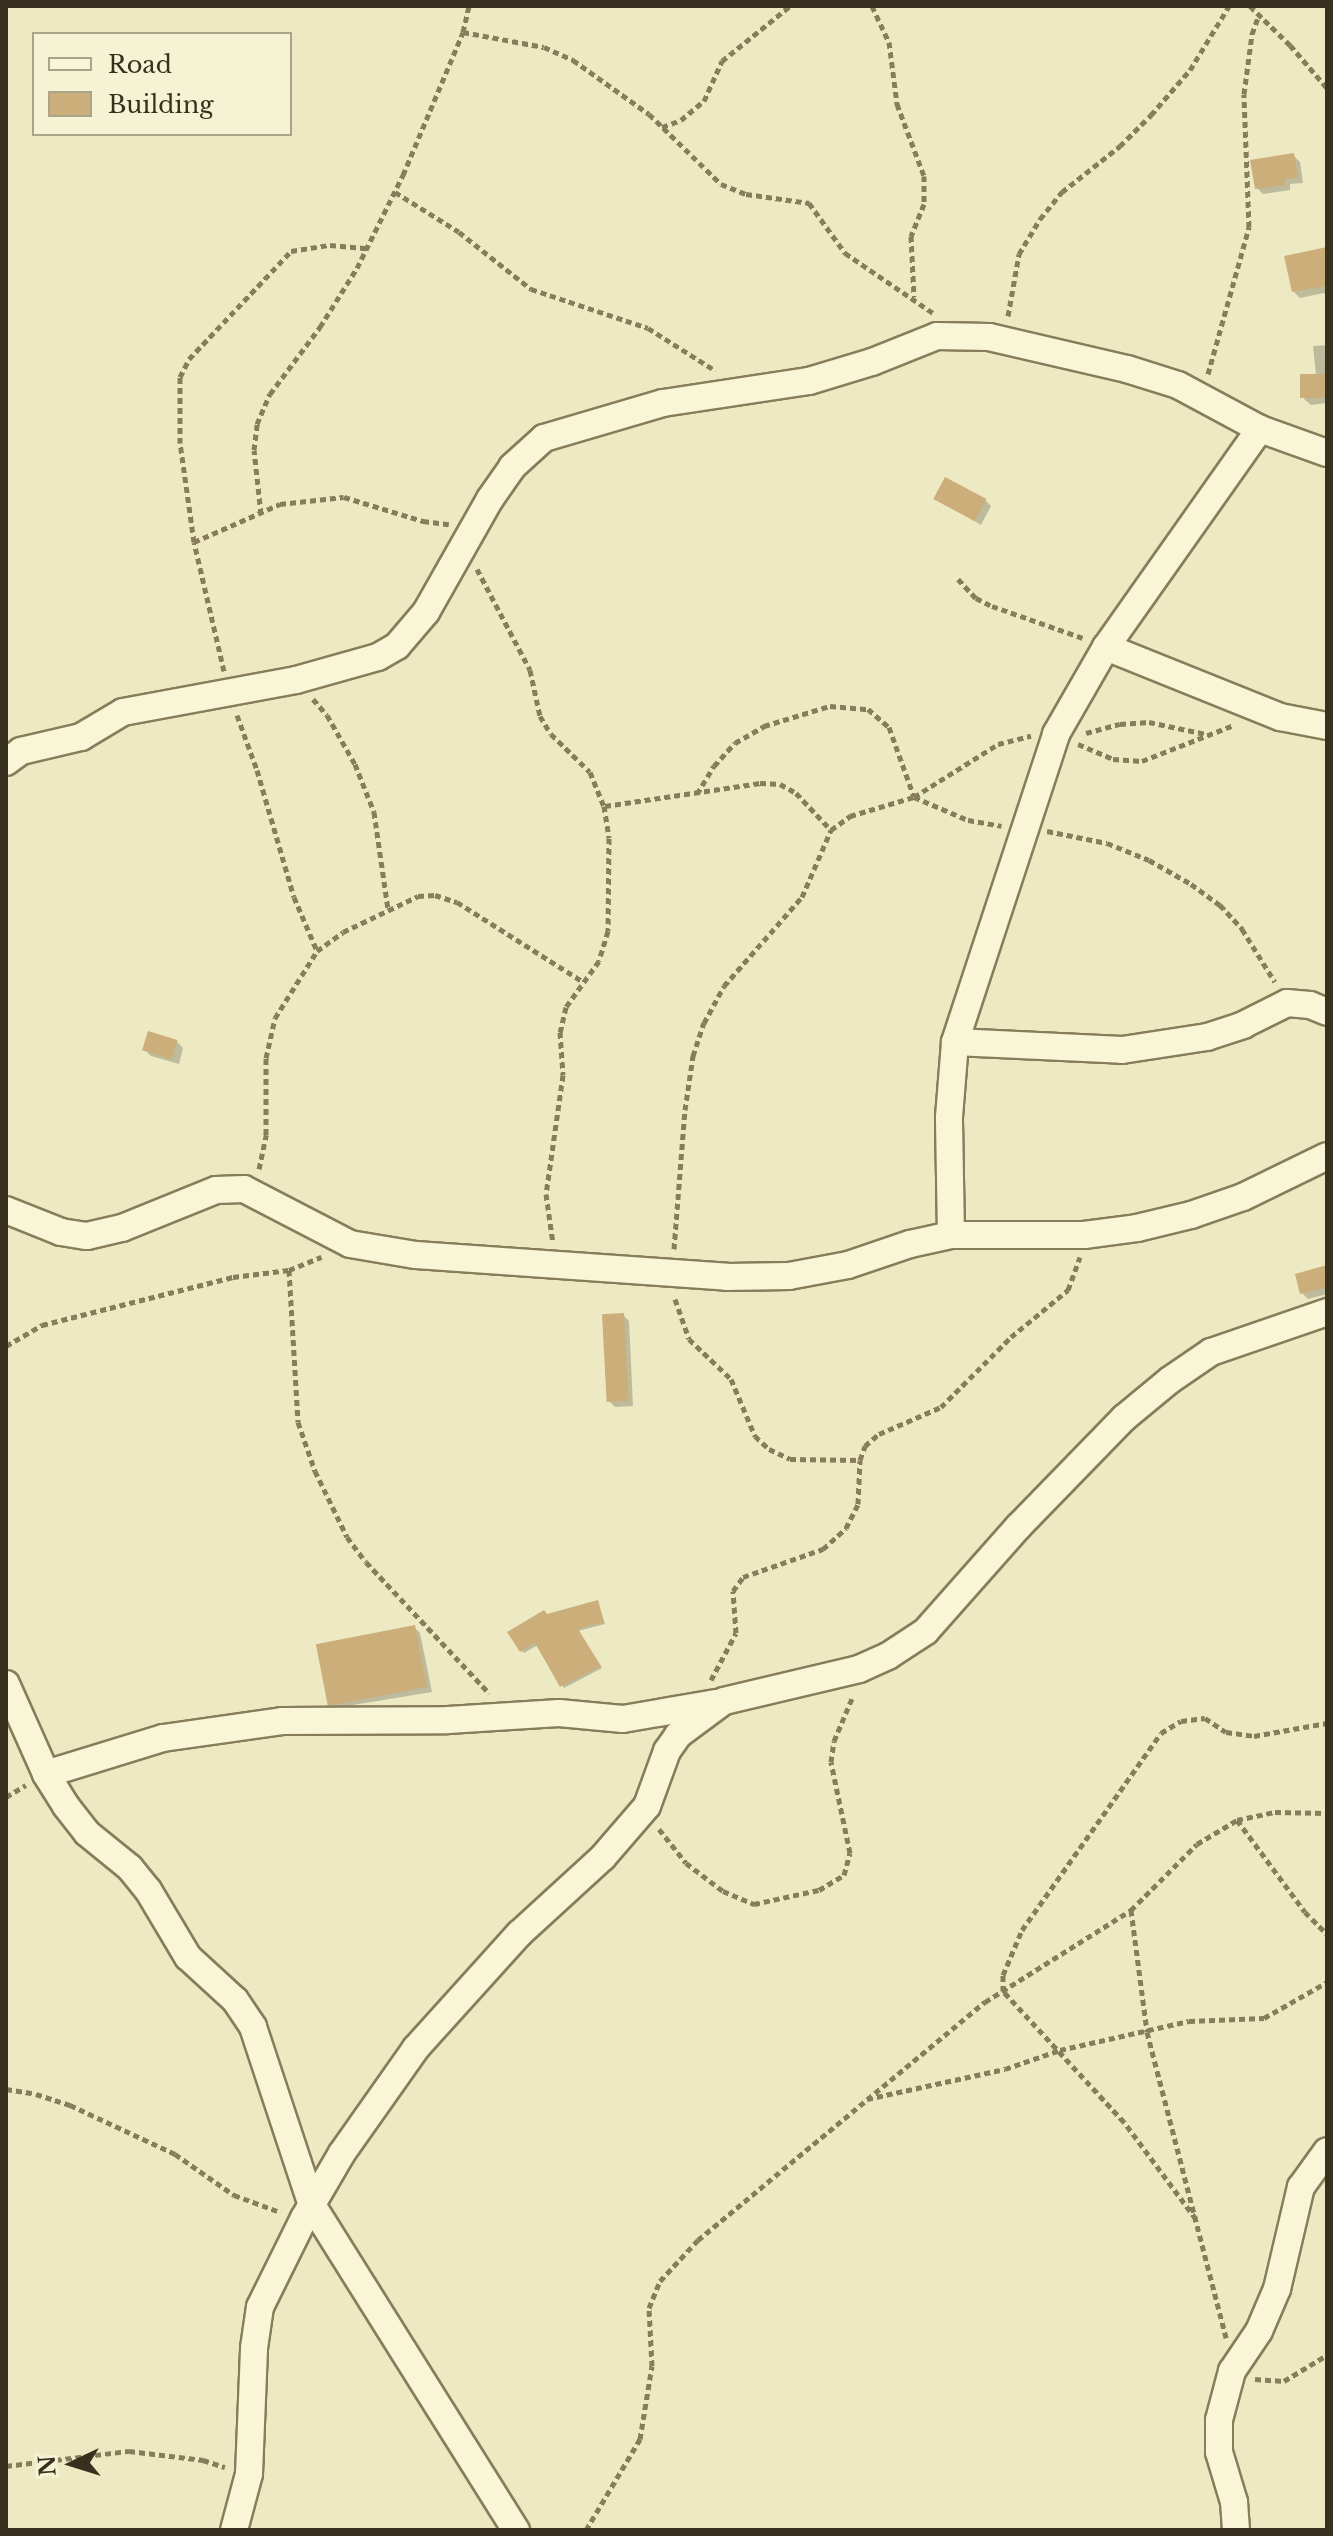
<!DOCTYPE html>
<style>
body{margin:0}
#map{position:relative;width:1333px;height:2536px;overflow:hidden;background:#edeac3;font-family:"Libre Baskerville",serif}
div>[style]{position:absolute}
[style*='--x']{left:calc(var(--x)*1px);top:calc(var(--y)*1px);width:calc(var(--w)*1px);rotate:calc(var(--a)*1deg)}
.shadow>*{inset:0;background:#0003}
.building>*{inset:0;background:#cbae7a;transform-origin:0 0}
.path>*{height:5px;margin-top:-2.5px;transform-origin:0;background:repeating-linear-gradient(90deg,#877d5a 0 6px,transparent 0 10px)}
.roads{filter:drop-shadow(2px 0 #877d5a) drop-shadow(-2px 0 #877d5a) drop-shadow(0 2px #877d5a) drop-shadow(0 -2px #877d5a)}
.street>*{height:26px;margin:-13px;padding:0 13px;transform-origin:13px;border-radius:13px;background:#f8f6d6}
span{translate:-50% -50%;white-space:nowrap;text-align:center;line-height:1.15;-webkit-text-stroke:8px #f5f3d3;paint-order:stroke}
.frame{position:absolute;inset:0;border:8px solid #37301e;pointer-events:none}
.legend{position:absolute;left:32px;top:32px;width:260px;height:104px;box-sizing:border-box;background:#f5f3d3;border:2px solid #a9a58b;margin:0;padding:10px 14px;list-style:none;font-size:24px;color:#37301e}
.legend li{display:flex;align-items:center;gap:16px;height:40px}
.legend b{width:40px;border:2px solid #a9a58b}
.north{position:absolute;left:32px;top:2424px;width:80px;height:80px;-webkit-text-stroke:6px #f5f3d3;paint-order:stroke;rotate:266deg;font-size:22px;font-weight:700;line-height:32px;text-align:center;color:#37301e}
.north::after{content:'';display:block;margin:auto;width:28px;height:36px;background:#37301e;clip-path:polygon(50% 0,100% 100%,50% 72%,0 100%)}
</style>
<div id="map">
<div class="shadow">
<i style="clip-path:polygon(1294px 156px,1300px 162px,1303px 183px,1290px 184px,1290px 190px,1263px 194px,1257px 188px)"></i>
<i style="clip-path:polygon(1327px 249px,1327px 298px,1324px 293px,1300px 298px,1294px 292px)"></i>
<i style="clip-path:polygon(1327px 345px,1327px 403px,1311px 405px,1304px 399px,1316px 376px,1313px 346px)"></i>
<i style="clip-path:polygon(936px 498px,985px 500px,991px 506px,981px 525px)"></i>
<i style="clip-path:polygon(177px 1042px,183px 1048px,179px 1064px,151px 1056px,145px 1050px)"></i>
<i style="clip-path:polygon(1327px 1267px,1327px 1294px,1308px 1299px,1302px 1293px)"></i>
<i style="clip-path:polygon(623px 1315px,629px 1321px,633px 1406px,615px 1407px,609px 1401px)"></i>
<i style="clip-path:polygon(598px 1602px,605px 1624px,578px 1631px,602px 1668px,564px 1688px,538px 1645px,524px 1653px,522px 1651px,547px 1616px)"></i>
<i style="clip-path:polygon(414px 1627px,420px 1633px,432px 1692px,335px 1708px,329px 1702px)"></i>
</div>
<div class="building">
<i style="clip-path:polygon(1294px 153px,1298px 177px,1285px 179px,1285px 185px,1255px 189px,1250px 160px)"></i>
<i style="clip-path:polygon(1327px 247px,1327px 286px,1292px 292px,1284px 256px)"></i>
<i style="left:1327px;top:374px;width:24px;height:27px;rotate:90deg"></i>
<i style="left:945px;top:477px;width:47px;height:25px;rotate:28deg"></i>
<i style="left:148px;top:1031px;width:31px;height:20px;rotate:17deg"></i>
<i style="clip-path:polygon(1327px 1265px,1327px 1287px,1300px 1294px,1295px 1274px)"></i>
<i style="left:624px;top:1313px;width:88px;height:22px;rotate:87deg"></i>
<i style="clip-path:polygon(598px 1600px,604px 1622px,578px 1629px,601px 1666px,560px 1687px,535px 1643px,520px 1652px,507px 1632px,544px 1610px,547px 1614px)"></i>
<i style="left:415px;top:1625px;width:63px;height:101px;rotate:79deg"></i>
</div>
<div class="path">
<i style="--x:872;--y:6;--w:40;--a:65"></i>
<i style="--x:889;--y:42;--w:63;--a:82.6"></i>
<i style="--x:897;--y:104;--w:77;--a:69.4"></i>
<i style="--x:924;--y:176;--w:28;--a:90"></i>
<i style="--x:924;--y:204;--w:35;--a:112"></i>
<i style="--x:911;--y:236;--w:61;--a:87.2"></i>
<i style="--x:1250;--y:6;--w:56;--a:44.3"></i>
<i style="--x:1290;--y:45;--w:57;--a:49.3"></i>
<i style="--x:463;--y:32;--w:82;--a:10.5"></i>
<i style="--x:544;--y:47;--w:32;--a:24"></i>
<i style="--x:573;--y:60;--w:93;--a:35.4"></i>
<i style="--x:649;--y:114;--w:100;--a:44.2"></i>
<i style="--x:721;--y:184;--w:27;--a:22"></i>
<i style="--x:746;--y:194;--w:64;--a:8.1"></i>
<i style="--x:809;--y:203;--w:62;--a:54.2"></i>
<i style="--x:845;--y:253;--w:107;--a:34.3"></i>
<i style="--x:662;--y:127;--w:20;--a:-20"></i>
<i style="--x:681;--y:120;--w:30;--a:-40"></i>
<i style="--x:704;--y:101;--w:44;--a:-65.8"></i>
<i style="--x:722;--y:61;--w:87;--a:-39"></i>
<i style="--x:395;--y:192;--w:75;--a:32"></i>
<i style="--x:459;--y:232;--w:92;--a:38.4"></i>
<i style="--x:531;--y:289;--w:123;--a:18.4"></i>
<i style="--x:648;--y:328;--w:80;--a:32.3"></i>
<i style="--x:1008;--y:316;--w:63;--a:-79.9"></i>
<i style="--x:1019;--y:254;--w:41;--a:-59"></i>
<i style="--x:1040;--y:219;--w:35;--a:-51"></i>
<i style="--x:1062;--y:192;--w:74;--a:-38.4"></i>
<i style="--x:1120;--y:146;--w:44;--a:-45"></i>
<i style="--x:1151;--y:115;--w:60;--a:-49.1"></i>
<i style="--x:1190;--y:70;--w:75;--a:-58.6"></i>
<i style="--x:1208;--y:374;--w:153;--a:-74.4"></i>
<i style="--x:1249;--y:227;--w:133;--a:-92.2"></i>
<i style="--x:1244;--y:94;--w:61;--a:-82.4"></i>
<i style="--x:1252;--y:34;--w:20;--a:-70"></i>
<i style="--x:261;--y:514;--w:64;--a:-96.2"></i>
<i style="--x:254;--y:450;--w:26;--a:-83"></i>
<i style="--x:257;--y:424;--w:33;--a:-67"></i>
<i style="--x:270;--y:394;--w:84;--a:-53.3"></i>
<i style="--x:320;--y:327;--w:70;--a:-57.9"></i>
<i style="--x:357;--y:268;--w:104;--a:-63.7"></i>
<i style="--x:403;--y:175;--w:155;--a:-67.2"></i>
<i style="--x:463;--y:32;--w:27;--a:-77"></i>
<i style="--x:194;--y:542;--w:94;--a:-23.8"></i>
<i style="--x:280;--y:504;--w:64;--a:-6.2"></i>
<i style="--x:344;--y:497;--w:83;--a:16.9"></i>
<i style="--x:423;--y:521;--w:26;--a:7"></i>
<i style="--x:477;--y:569;--w:114;--a:62.3"></i>
<i style="--x:530;--y:670;--w:47;--a:77.7"></i>
<i style="--x:540;--y:716;--w:21;--a:59"></i>
<i style="--x:551;--y:734;--w:54;--a:44.3"></i>
<i style="--x:590;--y:772;--w:37;--a:68"></i>
<i style="--x:604;--y:806;--w:32;--a:81"></i>
<i style="--x:609;--y:838;--w:93;--a:90.6"></i>
<i style="--x:608;--y:931;--w:31;--a:107"></i>
<i style="--x:599;--y:961;--w:57;--a:125.7"></i>
<i style="--x:566;--y:1007;--w:26;--a:103"></i>
<i style="--x:560;--y:1032;--w:43;--a:86"></i>
<i style="--x:563;--y:1075;--w:120;--a:98.1"></i>
<i style="--x:546;--y:1194;--w:49;--a:81.9"></i>
<i style="--x:958;--y:579;--w:26;--a:47"></i>
<i style="--x:976;--y:598;--w:18;--a:27"></i>
<i style="--x:992;--y:606;--w:96;--a:19.4"></i>
<i style="--x:224;--y:671;--w:132;--a:-103.1"></i>
<i style="--x:194;--y:542;--w:100;--a:-98"></i>
<i style="--x:180;--y:443;--w:66;--a:-90"></i>
<i style="--x:180;--y:377;--w:20;--a:-63"></i>
<i style="--x:189;--y:359;--w:149;--a:-46.6"></i>
<i style="--x:291;--y:251;--w:39;--a:-9"></i>
<i style="--x:330;--y:245;--w:37;--a:5"></i>
<i style="--x:313;--y:699;--w:21;--a:49"></i>
<i style="--x:327;--y:715;--w:56;--a:60.3"></i>
<i style="--x:355;--y:764;--w:52;--a:68.4"></i>
<i style="--x:374;--y:812;--w:98;--a:81.8"></i>
<i style="--x:237;--y:715;--w:59;--a:70"></i>
<i style="--x:257;--y:770;--w:132;--a:73.8"></i>
<i style="--x:294;--y:897;--w:59;--a:66.9"></i>
<i style="--x:1086;--y:733;--w:35;--a:-15"></i>
<i style="--x:1120;--y:724;--w:29;--a:-4"></i>
<i style="--x:1149;--y:722;--w:58;--a:11.9"></i>
<i style="--x:1078;--y:744;--w:38;--a:23"></i>
<i style="--x:1113;--y:759;--w:29;--a:4"></i>
<i style="--x:1142;--y:761;--w:99;--a:-21.4"></i>
<i style="--x:697;--y:794;--w:33;--a:-59"></i>
<i style="--x:714;--y:766;--w:31;--a:-48"></i>
<i style="--x:735;--y:743;--w:34;--a:-30"></i>
<i style="--x:764;--y:726;--w:69;--a:-16.9"></i>
<i style="--x:830;--y:706;--w:38;--a:5"></i>
<i style="--x:868;--y:709;--w:28;--a:41"></i>
<i style="--x:889;--y:727;--w:74;--a:70.3"></i>
<i style="--x:914;--y:797;--w:59;--a:23.1"></i>
<i style="--x:968;--y:820;--w:34;--a:10"></i>
<i style="--x:605;--y:806;--w:157;--a:-8.4"></i>
<i style="--x:760;--y:783;--w:20;--a:3"></i>
<i style="--x:780;--y:784;--w:18;--a:29"></i>
<i style="--x:796;--y:793;--w:51;--a:46.6"></i>
<i style="--x:1047;--y:831;--w:61;--a:11.3"></i>
<i style="--x:1107;--y:843;--w:45;--a:22"></i>
<i style="--x:1149;--y:860;--w:48;--a:29.7"></i>
<i style="--x:1191;--y:884;--w:36;--a:36"></i>
<i style="--x:1220;--y:905;--w:33;--a:47"></i>
<i style="--x:1242;--y:929;--w:62;--a:58.1"></i>
<i style="--x:259;--y:1169;--w:35;--a:-78"></i>
<i style="--x:266;--y:1135;--w:77;--a:-90"></i>
<i style="--x:266;--y:1058;--w:41;--a:-77.3"></i>
<i style="--x:275;--y:1018;--w:79;--a:-57.9"></i>
<i style="--x:317;--y:951;--w:32;--a:-36"></i>
<i style="--x:343;--y:932;--w:83;--a:-25.6"></i>
<i style="--x:418;--y:896;--w:17;--a:-3"></i>
<i style="--x:435;--y:895;--w:23;--a:18"></i>
<i style="--x:457;--y:902;--w:148;--a:32.3"></i>
<i style="--x:674;--y:1249;--w:139;--a:-85.5"></i>
<i style="--x:685;--y:1110;--w:55;--a:-81.6"></i>
<i style="--x:693;--y:1056;--w:35;--a:-72"></i>
<i style="--x:704;--y:1023;--w:42;--a:-61.6"></i>
<i style="--x:724;--y:986;--w:118;--a:-48.8"></i>
<i style="--x:802;--y:897;--w:73;--a:-66.6"></i>
<i style="--x:831;--y:830;--w:24;--a:-36"></i>
<i style="--x:850;--y:816;--w:67;--a:-16.5"></i>
<i style="--x:914;--y:797;--w:99;--a:-32.2"></i>
<i style="--x:998;--y:744;--w:34;--a:-14"></i>
<i style="--x:289;--y:1270;--w:152;--a:86.6"></i>
<i style="--x:298;--y:1422;--w:52;--a:70.9"></i>
<i style="--x:315;--y:1471;--w:73;--a:64.1"></i>
<i style="--x:347;--y:1537;--w:31;--a:53"></i>
<i style="--x:366;--y:1562;--w:180;--a:46.8"></i>
<i style="--x:675;--y:1299;--w:42;--a:70.7"></i>
<i style="--x:689;--y:1339;--w:58;--a:43.6"></i>
<i style="--x:731;--y:1379;--w:62;--a:67.2"></i>
<i style="--x:755;--y:1436;--w:19;--a:43"></i>
<i style="--x:769;--y:1449;--w:23;--a:25"></i>
<i style="--x:790;--y:1459;--w:70;--a:0.8"></i>
<i style="--x:6;--y:1346;--w:42;--a:-30.3"></i>
<i style="--x:42;--y:1325;--w:197;--a:-14.1"></i>
<i style="--x:233;--y:1277;--w:56;--a:-7.1"></i>
<i style="--x:289;--y:1270;--w:35;--a:-22"></i>
<i style="--x:711;--y:1680;--w:53;--a:-62"></i>
<i style="--x:736;--y:1633;--w:42;--a:-94.1"></i>
<i style="--x:733;--y:1591;--w:17;--a:-54"></i>
<i style="--x:743;--y:1577;--w:85;--a:-19.3"></i>
<i style="--x:823;--y:1549;--w:31;--a:-42"></i>
<i style="--x:846;--y:1528;--w:27;--a:-63"></i>
<i style="--x:858;--y:1504;--w:44;--a:-87.4"></i>
<i style="--x:860;--y:1460;--w:15;--a:-70"></i>
<i style="--x:865;--y:1446;--w:18;--a:-41"></i>
<i style="--x:879;--y:1434;--w:68;--a:-23.5"></i>
<i style="--x:941;--y:1407;--w:99;--a:-45"></i>
<i style="--x:1011;--y:1337;--w:74;--a:-39.5"></i>
<i style="--x:1068;--y:1290;--w:35;--a:-70"></i>
<i style="--x:6;--y:1797;--w:23;--a:-31"></i>
<i style="--x:1237;--y:1820;--w:114;--a:53.5"></i>
<i style="--x:1305;--y:1912;--w:31;--a:45"></i>
<i style="--x:659;--y:1829;--w:43;--a:51.5"></i>
<i style="--x:686;--y:1863;--w:46;--a:37.1"></i>
<i style="--x:723;--y:1891;--w:34;--a:23"></i>
<i style="--x:754;--y:1904;--w:66;--a:-12.2"></i>
<i style="--x:819;--y:1890;--w:29;--a:-31"></i>
<i style="--x:844;--y:1875;--w:23;--a:-75"></i>
<i style="--x:850;--y:1853;--w:93;--a:-101.8"></i>
<i style="--x:831;--y:1762;--w:21;--a:-82"></i>
<i style="--x:834;--y:1741;--w:49;--a:-67.1"></i>
<i style="--x:1131;--y:1910;--w:123;--a:82.5"></i>
<i style="--x:1147;--y:2032;--w:316;--a:75.5"></i>
<i style="--x:6;--y:2089;--w:30;--a:9"></i>
<i style="--x:36;--y:2094;--w:36;--a:18"></i>
<i style="--x:70;--y:2105;--w:116;--a:25"></i>
<i style="--x:175;--y:2154;--w:72;--a:34.8"></i>
<i style="--x:234;--y:2195;--w:49;--a:20.3"></i>
<i style="--x:867;--y:2099;--w:141;--a:-12.3"></i>
<i style="--x:1005;--y:2069;--w:58;--a:-19.1"></i>
<i style="--x:1060;--y:2050;--w:132;--a:-12.7"></i>
<i style="--x:1189;--y:2021;--w:75;--a:-2.3"></i>
<i style="--x:1264;--y:2018;--w:73;--a:-29.7"></i>
<i style="--x:1196;--y:2219;--w:121;--a:-126.6"></i>
<i style="--x:1124;--y:2122;--w:178;--a:-132.7"></i>
<i style="--x:1003;--y:1991;--w:16;--a:-90"></i>
<i style="--x:1003;--y:1975;--w:49;--a:-67.1"></i>
<i style="--x:1022;--y:1930;--w:241;--a:-54.8"></i>
<i style="--x:1161;--y:1733;--w:23;--a:-31"></i>
<i style="--x:1181;--y:1721;--w:24;--a:-7"></i>
<i style="--x:1205;--y:1718;--w:25;--a:34"></i>
<i style="--x:1226;--y:1732;--w:28;--a:8"></i>
<i style="--x:1254;--y:1736;--w:74;--a:-10.1"></i>
<i style="--x:1255;--y:2379;--w:29;--a:4"></i>
<i style="--x:1284;--y:2381;--w:50;--a:-31.2"></i>
<i style="--x:6;--y:2466;--w:124;--a:-7"></i>
<i style="--x:129;--y:2451;--w:75;--a:6.9"></i>
<i style="--x:203;--y:2460;--w:23;--a:18"></i>
<i style="--x:586;--y:2530;--w:106;--a:-59.3"></i>
<i style="--x:640;--y:2439;--w:74;--a:-80.7"></i>
<i style="--x:652;--y:2366;--w:58;--a:-93"></i>
<i style="--x:649;--y:2308;--w:29;--a:-68"></i>
<i style="--x:660;--y:2281;--w:56;--a:-47.2"></i>
<i style="--x:698;--y:2240;--w:373;--a:-39.7"></i>
<i style="--x:985;--y:2002;--w:173;--a:-32.2"></i>
<i style="--x:1131;--y:1910;--w:93;--a:-45"></i>
<i style="--x:1197;--y:1844;--w:47;--a:-31"></i>
<i style="--x:1237;--y:1820;--w:39;--a:-12"></i>
<i style="--x:1275;--y:1812;--w:52;--a:1.1"></i>
</div>
<div class="roads">
<div class="street">
<i style="--x:1106;--y:647;--w:188;--a:21.9"></i>
<i style="--x:1280;--y:717;--w:48;--a:10.8"></i>
<i style="--x:6;--y:762;--w:19;--a:-36"></i>
<i style="--x:21;--y:751;--w:62;--a:-13.1"></i>
<i style="--x:81;--y:737;--w:49;--a:-30.8"></i>
<i style="--x:123;--y:712;--w:176;--a:-10.5"></i>
<i style="--x:296;--y:680;--w:85;--a:-15.7"></i>
<i style="--x:378;--y:657;--w:22;--a:-30"></i>
<i style="--x:397;--y:646;--w:45;--a:-49.5"></i>
<i style="--x:426;--y:612;--w:130;--a:-60.5"></i>
<i style="--x:490;--y:499;--w:39;--a:-55"></i>
<i style="--x:512;--y:467;--w:43;--a:-42.2"></i>
<i style="--x:544;--y:438;--w:124;--a:-16.4"></i>
<i style="--x:663;--y:403;--w:148;--a:-8.6"></i>
<i style="--x:809;--y:381;--w:66;--a:-16.8"></i>
<i style="--x:872;--y:362;--w:70;--a:-21.8"></i>
<i style="--x:937;--y:336;--w:52;--a:1.1"></i>
<i style="--x:989;--y:337;--w:142;--a:13.1"></i>
<i style="--x:1127;--y:369;--w:53;--a:17.4"></i>
<i style="--x:1178;--y:385;--w:93;--a:28.2"></i>
<i style="--x:1260;--y:429;--w:71;--a:19.7"></i>
<i style="--x:955;--y:1042;--w:167;--a:2.7"></i>
<i style="--x:1122;--y:1050;--w:86;--a:-8.7"></i>
<i style="--x:1207;--y:1037;--w:38;--a:-18"></i>
<i style="--x:1243;--y:1025;--w:49;--a:-26.6"></i>
<i style="--x:1287;--y:1003;--w:23;--a:5"></i>
<i style="--x:1310;--y:1005;--w:18;--a:22"></i>
<i style="--x:6;--y:1210;--w:59;--a:21.8"></i>
<i style="--x:61;--y:1232;--w:26;--a:9"></i>
<i style="--x:87;--y:1236;--w:36;--a:-13"></i>
<i style="--x:122;--y:1228;--w:101;--a:-22"></i>
<i style="--x:216;--y:1190;--w:28;--a:-2"></i>
<i style="--x:244;--y:1189;--w:119;--a:27.4"></i>
<i style="--x:350;--y:1244;--w:67;--a:9.5"></i>
<i style="--x:416;--y:1255;--w:312;--a:4"></i>
<i style="--x:727;--y:1277;--w:62;--a:-0.9"></i>
<i style="--x:789;--y:1276;--w:60;--a:-10.6"></i>
<i style="--x:848;--y:1265;--w:65;--a:-18.7"></i>
<i style="--x:910;--y:1244;--w:42;--a:-12.4"></i>
<i style="--x:951;--y:1235;--w:133;--a:0"></i>
<i style="--x:1084;--y:1235;--w:53;--a:-7.5"></i>
<i style="--x:1137;--y:1228;--w:56;--a:-13.5"></i>
<i style="--x:1191;--y:1215;--w:55;--a:-19.1"></i>
<i style="--x:1243;--y:1197;--w:93;--a:-26"></i>
<i style="--x:951;--y:1235;--w:118;--a:-91"></i>
<i style="--x:949;--y:1117;--w:75;--a:-85.4"></i>
<i style="--x:955;--y:1042;--w:324;--a:-71.8"></i>
<i style="--x:1056;--y:734;--w:100;--a:-60.1"></i>
<i style="--x:1106;--y:647;--w:267;--a:-54.8"></i>
<i style="--x:6;--y:1684;--w:98;--a:66"></i>
<i style="--x:46;--y:1774;--w:38;--a:58"></i>
<i style="--x:66;--y:1806;--w:34;--a:52"></i>
<i style="--x:87;--y:1833;--w:55;--a:39.1"></i>
<i style="--x:130;--y:1868;--w:28;--a:51"></i>
<i style="--x:148;--y:1890;--w:78;--a:59.2"></i>
<i style="--x:188;--y:1957;--w:64;--a:42.5"></i>
<i style="--x:235;--y:2000;--w:32;--a:56"></i>
<i style="--x:253;--y:2027;--w:188;--a:71.7"></i>
<i style="--x:312;--y:2205;--w:384;--a:57.9"></i>
<i style="--x:46;--y:1774;--w:122;--a:-17.1"></i>
<i style="--x:163;--y:1738;--w:120;--a:-8.1"></i>
<i style="--x:282;--y:1721;--w:166;--a:-0.3"></i>
<i style="--x:448;--y:1720;--w:111;--a:-3.6"></i>
<i style="--x:559;--y:1713;--w:64;--a:5.4"></i>
<i style="--x:623;--y:1719;--w:94;--a:-9.8"></i>
<i style="--x:234;--y:2530;--w:58;--a:-75"></i>
<i style="--x:249;--y:2474;--w:126;--a:-87.7"></i>
<i style="--x:254;--y:2348;--w:41;--a:-81.7"></i>
<i style="--x:260;--y:2307;--w:99;--a:-63.7"></i>
<i style="--x:304;--y:2218;--w:75;--a:-59.7"></i>
<i style="--x:342;--y:2153;--w:128;--a:-54.8"></i>
<i style="--x:416;--y:2048;--w:154;--a:-47.9"></i>
<i style="--x:519;--y:1934;--w:114;--a:-42.5"></i>
<i style="--x:603;--y:1857;--w:67;--a:-49.2"></i>
<i style="--x:647;--y:1806;--w:59;--a:-70"></i>
<i style="--x:667;--y:1751;--w:19;--a:-55"></i>
<i style="--x:678;--y:1735;--w:57;--a:-36.5"></i>
<i style="--x:724;--y:1701;--w:139;--a:-13.3"></i>
<i style="--x:859;--y:1669;--w:32;--a:-24"></i>
<i style="--x:888;--y:1656;--w:45;--a:-33.3"></i>
<i style="--x:926;--y:1631;--w:139;--a:-48.5"></i>
<i style="--x:1018;--y:1527;--w:152;--a:-45.8"></i>
<i style="--x:1124;--y:1418;--w:60;--a:-39.6"></i>
<i style="--x:1170;--y:1380;--w:50;--a:-34.3"></i>
<i style="--x:1211;--y:1352;--w:123;--a:-19"></i>
<i style="--x:1236;--y:2530;--w:28;--a:-94"></i>
<i style="--x:1234;--y:2502;--w:52;--a:-106.7"></i>
<i style="--x:1219;--y:2452;--w:32;--a:-90"></i>
<i style="--x:1219;--y:2420;--w:51;--a:-75.1"></i>
<i style="--x:1232;--y:2371;--w:48;--a:-56"></i>
<i style="--x:1259;--y:2331;--w:46;--a:-66.8"></i>
<i style="--x:1277;--y:2289;--w:105;--a:-76.8"></i>
<i style="--x:1301;--y:2187;--w:44;--a:-54.2"></i>
</div>
</div>
<div class="frame"></div>
<ul class="legend">
<li><b style="height:10px;background:#f8f6d6"></b>Road</li>
<li><b style="height:22px;background:#cbae7a"></b>Building</li>
</ul>
<div class="north">N</div>
</div>
